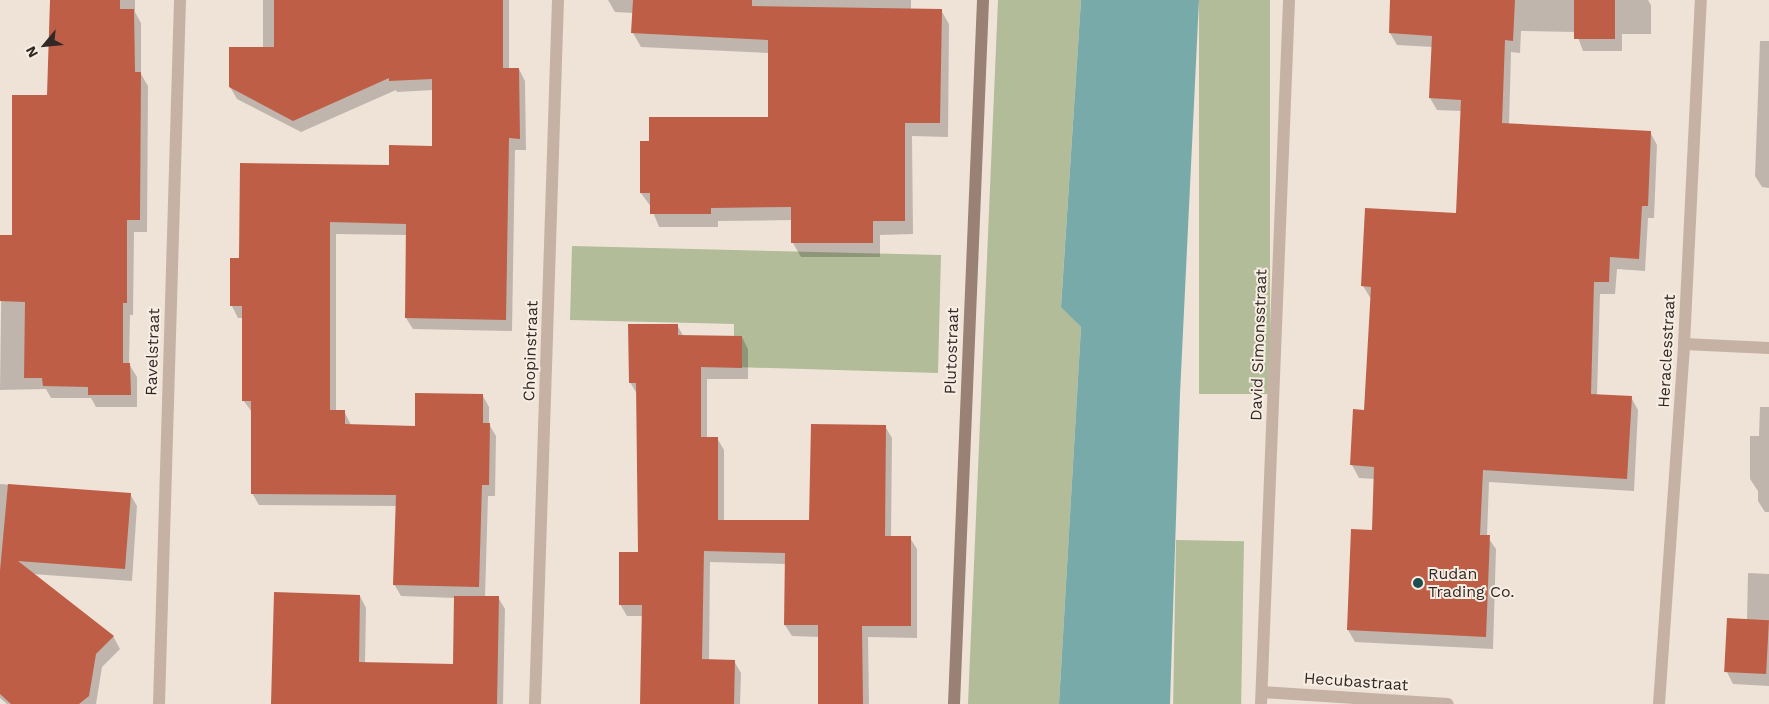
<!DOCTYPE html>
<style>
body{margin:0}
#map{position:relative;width:1769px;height:704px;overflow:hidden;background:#efe3d8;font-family:"Work Sans",sans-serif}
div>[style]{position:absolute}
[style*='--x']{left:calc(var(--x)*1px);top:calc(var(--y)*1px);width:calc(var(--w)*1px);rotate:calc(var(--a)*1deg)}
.green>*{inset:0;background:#b2bc99;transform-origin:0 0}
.water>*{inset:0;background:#79aaaa}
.shadow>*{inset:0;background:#0003}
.building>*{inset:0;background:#be5e46;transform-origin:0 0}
.street>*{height:12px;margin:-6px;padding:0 6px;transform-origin:6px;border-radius:6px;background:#c6b2a5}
.secondary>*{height:12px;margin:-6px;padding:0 6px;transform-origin:6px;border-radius:6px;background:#998176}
.dots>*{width:14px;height:14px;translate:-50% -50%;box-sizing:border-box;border:2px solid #f7ede3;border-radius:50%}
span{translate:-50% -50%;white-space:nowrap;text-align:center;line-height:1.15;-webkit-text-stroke:4px #f7ede3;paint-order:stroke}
.street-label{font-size:16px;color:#322926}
.poi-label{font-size:16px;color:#322926}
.left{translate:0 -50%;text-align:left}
.north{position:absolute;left:20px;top:20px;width:50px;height:50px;-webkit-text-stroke:4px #f7ede3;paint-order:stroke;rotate:242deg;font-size:14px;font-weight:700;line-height:20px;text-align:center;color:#322926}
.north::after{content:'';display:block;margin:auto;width:18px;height:22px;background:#322926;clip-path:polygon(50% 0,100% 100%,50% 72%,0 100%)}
</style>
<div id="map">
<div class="green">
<i style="clip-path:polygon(998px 0,1081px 0,1061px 306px,1081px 327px,1059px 704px,968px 704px)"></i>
<i style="left:1199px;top:0;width:71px;height:394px"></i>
<i style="clip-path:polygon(572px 246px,941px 255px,938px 373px,734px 367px,734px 324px,570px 320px)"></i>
<i style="left:1176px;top:540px;width:68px;height:164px;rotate:1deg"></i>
</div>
<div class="water">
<i style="clip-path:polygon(1081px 0,1199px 0,1180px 394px,1170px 704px,1059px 704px,1081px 327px,1061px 307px)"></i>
</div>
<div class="shadow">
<i style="clip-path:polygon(51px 0,135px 0,135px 12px,141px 23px,141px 74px,148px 86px,147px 232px,134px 232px,133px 315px,130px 315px,129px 364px,137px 377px,137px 407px,96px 407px,91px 398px,51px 398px,46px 389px,0 390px,2px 236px,13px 236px,48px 96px)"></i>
<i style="clip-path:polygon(263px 0,509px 0,509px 69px,519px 69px,525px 81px,526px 150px,515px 150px,512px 331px,413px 329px,406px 318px,407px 235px,336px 234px,336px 411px,344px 411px,351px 425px,416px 427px,483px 396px,489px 407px,489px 424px,496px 436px,495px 496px,488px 496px,485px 597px,498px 597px,505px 609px,503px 704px,272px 704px,360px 596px,366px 608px,365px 663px,454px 665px,455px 598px,401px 596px,394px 584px,397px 506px,259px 505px,252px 493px,252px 412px,243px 400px,243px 318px,238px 318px,232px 306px,241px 259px,390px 166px,434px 147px,433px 90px,397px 92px,396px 90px,301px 132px,237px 99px,230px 87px,263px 48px)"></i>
<i style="clip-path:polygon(608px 0,911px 0,911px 10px,941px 10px,949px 24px,948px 137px,912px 136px,913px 234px,880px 235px,880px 257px,801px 257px,793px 243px,793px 220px,718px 221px,718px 227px,659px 227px,651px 207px,641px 193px,650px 142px,769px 118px,769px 53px,641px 47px,633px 33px,634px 13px,615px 12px)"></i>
<i style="clip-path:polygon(1392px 0,1648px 0,1651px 5px,1651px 34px,1622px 34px,1622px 51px,1583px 51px,1576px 32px,1521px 31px,1520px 53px,1511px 52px,1509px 125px,1650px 132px,1657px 145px,1654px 218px,1648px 218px,1645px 271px,1617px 269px,1615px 294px,1600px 294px,1597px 395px,1631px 397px,1638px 410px,1634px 491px,1489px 482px,1487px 536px,1496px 549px,1493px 649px,1355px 642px,1348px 630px,1373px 531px,1375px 479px,1359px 478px,1352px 465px,1365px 411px,1371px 299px,1363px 286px,1457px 215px,1461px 111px,1437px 110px,1430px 98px,1433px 47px,1397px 45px,1390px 33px)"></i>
<i style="clip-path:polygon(1760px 41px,1769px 41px,1769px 188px,1762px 187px,1755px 176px)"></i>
<i style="clip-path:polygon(677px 325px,684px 337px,742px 337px,748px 349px,748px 379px,707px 379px,707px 438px,717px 438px,724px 450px,724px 521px,811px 522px,885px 426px,892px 438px,891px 538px,910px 538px,917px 549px,917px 638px,868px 637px,869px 704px,819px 704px,819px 637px,792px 636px,785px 625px,786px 564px,710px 562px,709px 660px,734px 661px,741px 673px,740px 704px,641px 704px,643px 616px,627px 616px,620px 604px,639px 554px,637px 394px,630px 382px)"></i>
<i style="clip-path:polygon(1760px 407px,1769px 407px,1769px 512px,1765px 512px,1758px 501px,1758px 491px,1750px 479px,1750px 436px,1759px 436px)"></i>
<i style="clip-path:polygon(0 484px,130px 494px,137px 506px,132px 581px,32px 574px,113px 636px,120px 649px,102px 667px,96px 704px,7px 704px,0 698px)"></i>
<i style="clip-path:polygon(1748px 573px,1769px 574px,1769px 686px,1733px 684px,1727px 672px,1747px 620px)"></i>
</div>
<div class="building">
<i style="clip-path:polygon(50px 0,120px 0,120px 9px,134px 9px,135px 72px,141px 72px,140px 220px,127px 220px,127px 303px,123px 303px,123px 363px,130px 363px,131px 395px,88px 395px,88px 387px,43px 386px,42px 378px,24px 378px,25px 302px,0 301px,0 235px,12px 235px,12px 95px,47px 95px)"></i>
<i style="clip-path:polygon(274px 0,503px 0,503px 68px,519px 68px,520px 139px,509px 138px,506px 320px,405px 318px,406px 224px,330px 222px,330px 410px,345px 410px,345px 424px,415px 426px,415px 393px,483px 394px,483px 423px,490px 423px,489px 485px,482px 485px,479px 587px,393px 585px,396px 495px,251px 494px,251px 401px,242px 401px,242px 306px,230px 306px,230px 258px,239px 258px,240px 163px,389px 165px,389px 145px,432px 146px,432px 79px,389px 81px,389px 78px,293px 121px,229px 87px,229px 47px,274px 47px)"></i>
<i style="clip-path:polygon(633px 0,752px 0,752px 6px,942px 9px,940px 123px,905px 123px,905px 221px,873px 221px,873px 243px,791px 243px,791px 207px,711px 208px,711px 214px,650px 214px,650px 193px,640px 193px,640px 141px,649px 141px,649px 117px,768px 117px,768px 40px,631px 33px)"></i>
<i style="clip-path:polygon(1390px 0,1515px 0,1513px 41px,1505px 40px,1502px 123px,1651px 131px,1648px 206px,1642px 206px,1639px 259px,1610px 257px,1609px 282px,1594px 282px,1591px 394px,1632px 396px,1627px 479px,1483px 470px,1480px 535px,1490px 535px,1486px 637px,1347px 630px,1351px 529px,1372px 530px,1374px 467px,1350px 465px,1353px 409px,1364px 410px,1371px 287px,1361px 286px,1365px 208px,1456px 213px,1461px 100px,1429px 98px,1432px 36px,1389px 33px)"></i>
<i style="left:1574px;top:0;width:41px;height:39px"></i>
<i style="clip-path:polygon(628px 324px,678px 324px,678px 335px,742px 336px,742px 368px,701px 367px,701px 437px,718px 437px,718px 520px,809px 520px,811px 424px,886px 425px,885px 536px,911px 536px,911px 626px,862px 626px,863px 704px,818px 704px,818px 625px,784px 625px,785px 553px,704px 551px,702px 659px,735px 660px,734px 704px,640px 704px,642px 605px,619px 605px,619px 552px,638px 552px,636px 383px,629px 383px)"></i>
<i style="clip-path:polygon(8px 484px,131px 493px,125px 569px,18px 561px,114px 636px,96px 654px,89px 696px,79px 704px,11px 704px,0 694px,0 571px)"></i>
<i style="clip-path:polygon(274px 592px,360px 595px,359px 662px,453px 664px,454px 596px,499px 596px,497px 704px,271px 704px)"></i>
<i style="left:1727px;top:618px;width:42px;height:54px;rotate:3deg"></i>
</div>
<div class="street">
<i style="--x:1684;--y:344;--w:85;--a:2.7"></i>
<i style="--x:1262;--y:692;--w:186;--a:3.7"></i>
<i style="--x:159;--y:704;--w:704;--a:-88.29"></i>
<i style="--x:535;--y:704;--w:704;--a:-88.13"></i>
<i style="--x:1261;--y:704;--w:705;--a:-87.72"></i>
<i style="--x:1659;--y:704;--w:361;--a:-86"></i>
<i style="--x:1684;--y:344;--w:344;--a:-87.2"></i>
</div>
<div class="secondary">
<i style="--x:954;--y:704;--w:705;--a:-87.64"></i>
</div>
<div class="dots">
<i style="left:1418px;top:583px;background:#1e4f50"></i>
</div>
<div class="street-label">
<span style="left:1259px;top:345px;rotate:-88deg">David Simonsstraat</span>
<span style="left:531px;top:351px;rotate:-88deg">Chopinstraat</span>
<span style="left:952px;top:351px;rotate:-88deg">Plutostraat</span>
<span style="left:1667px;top:351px;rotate:-87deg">Heraclesstraat</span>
<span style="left:153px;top:352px;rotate:-88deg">Ravelstraat</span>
<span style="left:1356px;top:682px;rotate:4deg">Hecubastraat</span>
</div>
<div class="poi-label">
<span class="left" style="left:1428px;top:583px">Rudan<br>Trading Co.</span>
</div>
<div class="north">N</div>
</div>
